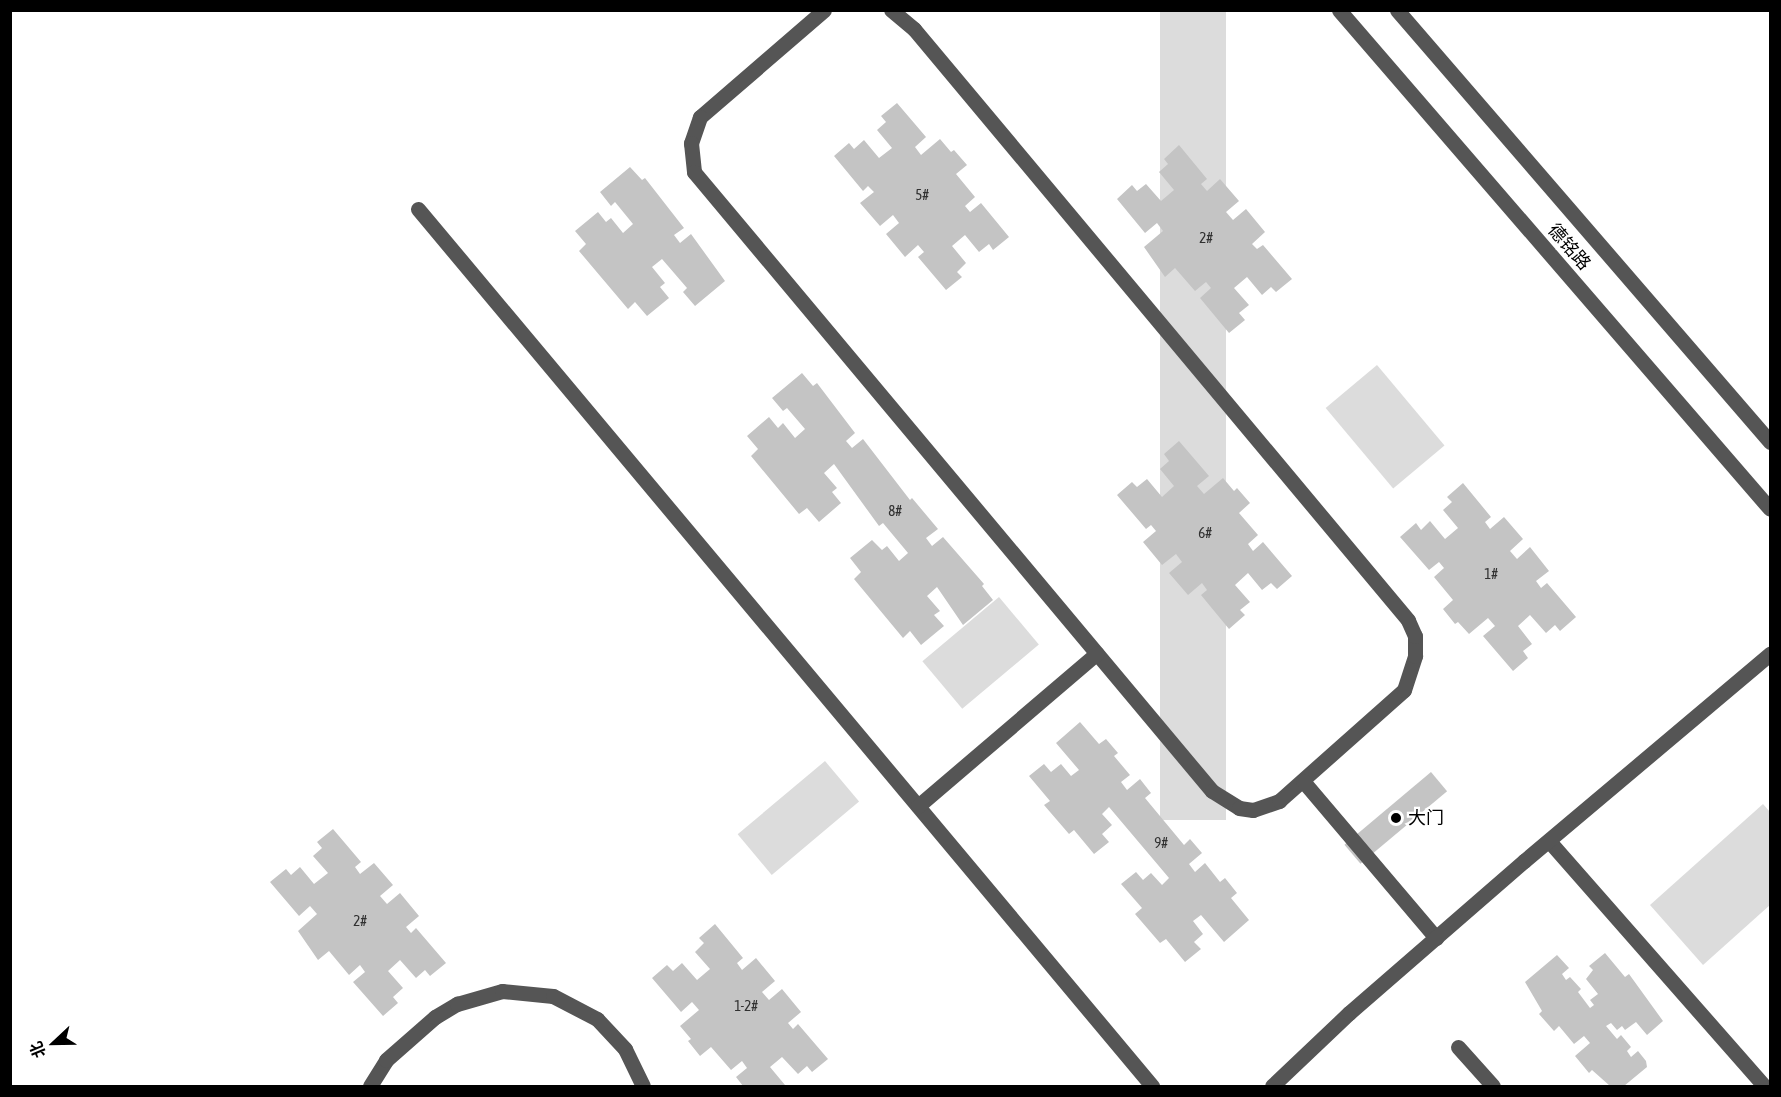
<!DOCTYPE html>
<meta charset="utf-8">
<style>
body{margin:0}
#map{position:relative;width:1781px;height:1097px;overflow:hidden;background:#fff;font-family:"Asap Condensed","Noto Sans SC",sans-serif}
div>[style]{position:absolute}
[style*='--x']{left:calc(var(--x)*1px);top:calc(var(--y)*1px);width:calc(var(--w)*1px);rotate:calc(var(--a)*1deg)}
.green>*{inset:0;background:#dcdcdc;transform-origin:0 0}
.building>*{inset:0;background:#c4c4c4;transform-origin:0 0}
.minor>*{height:15px;margin:-7.5px;padding:0 7.5px;transform-origin:7.5px;border-radius:7.5px;background:#555}
.dots>*{width:16px;height:16px;translate:-50% -50%;box-sizing:border-box;border:3px solid #fff;border-radius:50%}
span{translate:-50% -50%;white-space:nowrap;text-align:center;line-height:1.15;-webkit-text-stroke:4.5px #fff;paint-order:stroke}
.number-label{font-size:15px;color:#313131}
.number-label span{-webkit-text-stroke-width:0}
.street-label{font-size:18px;color:#000}
.poi-label{font-size:18px;color:#000}
.left{translate:0 -50%;text-align:left}
.frame{position:absolute;inset:0;border:12px solid #000;pointer-events:none}
.north{position:absolute;left:24px;top:1013px;width:60px;height:60px;-webkit-text-stroke:4px #fff;paint-order:stroke;rotate:248deg;font-size:16px;font-weight:700;line-height:24px;text-align:center;color:#000}
.north::after{content:'';display:block;margin:auto;width:21px;height:27px;background:#000;clip-path:polygon(50% 0,100% 100%,50% 72%,0 100%)}
</style>
<div id="map">
<div class="green">
<i style="left:1160px;top:11px;width:66px;height:809px"></i>
<i style="left:1377px;top:365px;width:105px;height:67px;rotate:50deg"></i>
<i style="left:999px;top:597px;width:62px;height:100px;rotate:50deg"></i>
<i style="left:825px;top:761px;width:53px;height:114px;rotate:50deg"></i>
<i style="clip-path:polygon(1763px 804px,1770px 812px,1770px 905px,1703px 965px,1650px 905px)"></i>
</div>
<div class="building">
<i style="clip-path:polygon(897px 103px,926px 137px,915px 147px,921px 155px,940px 139px,951px 152px,954px 150px,967px 165px,956px 174px,975px 197px,965px 206px,970px 212px,981px 203px,1009px 237px,993px 250px,989px 244px,979px 252px,965px 235px,952px 246px,966px 263px,957px 272px,962px 277px,946px 290px,918px 257px,924px 252px,918px 245px,905px 257px,886px 234px,899px 223px,893px 215px,880px 226px,860px 203px,874px 192px,868px 186px,863px 191px,834px 156px,849px 143px,854px 149px,864px 140px,879px 158px,892px 148px,877px 130px,886px 122px,881px 116px)"></i>
<i style="clip-path:polygon(1179px 145px,1207px 179px,1201px 184px,1207px 191px,1220px 179px,1239px 201px,1226px 212px,1233px 220px,1246px 209px,1265px 232px,1252px 244px,1257px 249px,1263px 245px,1292px 279px,1276px 292px,1271px 287px,1262px 295px,1247px 277px,1234px 288px,1249px 305px,1239px 313px,1245px 320px,1229px 333px,1200px 298px,1211px 288px,1206px 282px,1195px 291px,1175px 268px,1165px 277px,1144px 247px,1163px 231px,1157px 223px,1145px 233px,1117px 199px,1132px 185px,1137px 191px,1146px 184px,1161px 201px,1174px 190px,1159px 172px,1168px 164px,1164px 159px)"></i>
<i style="clip-path:polygon(630px 167px,642px 180px,645px 178px,684px 228px,674px 235px,680px 243px,691px 234px,725px 281px,695px 306px,683px 292px,687px 288px,662px 259px,652px 267px,665px 283px,660px 287px,669px 298px,647px 316px,635px 302px,628px 309px,579px 251px,586px 244px,575px 231px,598px 212px,606px 222px,611px 218px,623px 233px,633px 224px,615px 202px,611px 206px,600px 192px)"></i>
<i style="clip-path:polygon(802px 373px,813px 386px,817px 383px,855px 433px,846px 441px,852px 448px,863px 439px,910px 500px,912px 498px,938px 529px,926px 538px,932px 546px,943px 537px,984px 584px,982px 586px,993px 600px,963px 625px,937px 587px,927px 596px,940px 611px,934px 615px,944px 626px,921px 645px,910px 631px,903px 638px,854px 579px,861px 572px,850px 558px,872px 540px,882px 550px,887px 546px,899px 561px,908px 553px,883px 523px,879px 526px,834px 464px,824px 473px,837px 488px,832px 492px,841px 503px,819px 522px,807px 508px,799px 514px,751px 456px,758px 449px,747px 436px,769px 417px,778px 428px,783px 423px,795px 438px,805px 429px,787px 408px,783px 411px,772px 398px)"></i>
<i style="clip-path:polygon(1179px 441px,1209px 476px,1197px 486px,1204px 494px,1223px 478px,1234px 491px,1237px 488px,1250px 503px,1239px 513px,1258px 535px,1248px 544px,1253px 551px,1263px 542px,1292px 576px,1277px 589px,1271px 583px,1262px 590px,1248px 573px,1235px 585px,1250px 602px,1240px 610px,1245px 615px,1229px 629px,1201px 595px,1207px 590px,1202px 583px,1188px 595px,1169px 573px,1182px 562px,1176px 554px,1162px 565px,1143px 542px,1156px 531px,1151px 525px,1146px 529px,1117px 495px,1132px 482px,1137px 487px,1147px 479px,1162px 497px,1174px 486px,1160px 469px,1169px 461px,1164px 454px)"></i>
<i style="clip-path:polygon(1463px 483px,1491px 517px,1485px 522px,1490px 529px,1504px 517px,1523px 539px,1510px 551px,1517px 559px,1530px 547px,1549px 571px,1536px 581px,1541px 588px,1547px 583px,1576px 617px,1560px 631px,1555px 625px,1546px 633px,1530px 615px,1518px 626px,1532px 644px,1523px 651px,1528px 658px,1513px 671px,1483px 636px,1495px 626px,1488px 618px,1469px 634px,1458px 622px,1455px 624px,1443px 609px,1453px 600px,1434px 577px,1444px 568px,1439px 562px,1429px 570px,1400px 537px,1416px 523px,1421px 530px,1430px 521px,1445px 539px,1458px 528px,1443px 510px,1452px 502px,1447px 497px)"></i>
<i style="clip-path:polygon(1080px 722px,1099px 744px,1106px 739px,1118px 753px,1114px 756px,1130px 775px,1121px 782px,1127px 790px,1140px 779px,1151px 793px,1145px 798px,1184px 845px,1190px 839px,1202px 853px,1189px 864px,1195px 872px,1205px 863px,1220px 882px,1225px 878px,1237px 893px,1231px 898px,1249px 920px,1224px 942px,1201px 915px,1193px 921px,1203px 934px,1194px 942px,1201px 949px,1185px 962px,1166px 939px,1160px 943px,1135px 914px,1142px 908px,1121px 884px,1136px 872px,1143px 880px,1151px 873px,1162px 885px,1169px 878px,1109px 807px,1102px 814px,1112px 825px,1102px 834px,1109px 842px,1094px 854px,1074px 830px,1069px 834px,1044px 805px,1050px 801px,1029px 776px,1044px 764px,1051px 772px,1061px 764px,1071px 776px,1079px 770px,1056px 743px)"></i>
<i style="left:1431px;top:772px;width:25px;height:113px;rotate:50deg"></i>
<i style="clip-path:polygon(333px 829px,361px 862px,355px 867px,360px 874px,374px 863px,393px 885px,380px 896px,387px 904px,400px 893px,419px 916px,406px 927px,411px 933px,416px 928px,446px 963px,430px 976px,425px 970px,416px 978px,400px 960px,388px 971px,403px 988px,393px 997px,398px 1003px,383px 1016px,353px 982px,365px 972px,360px 965px,349px 975px,329px 951px,318px 960px,298px 931px,317px 914px,310px 906px,299px 916px,270px 882px,286px 869px,291px 875px,300px 867px,314px 884px,328px 873px,313px 856px,322px 848px,317px 842px)"></i>
<i style="clip-path:polygon(715px 924px,743px 958px,737px 963px,742px 970px,756px 958px,775px 981px,762px 992px,769px 1000px,782px 989px,801px 1012px,788px 1023px,793px 1029px,798px 1024px,828px 1059px,812px 1072px,807px 1066px,798px 1074px,782px 1057px,770px 1067px,785px 1085px,782px 1086px,743px 1086px,736px 1077px,747px 1068px,742px 1061px,731px 1070px,711px 1047px,700px 1056px,688px 1041px,691px 1039px,680px 1026px,699px 1010px,692px 1002px,681px 1012px,652px 978px,667px 965px,673px 971px,682px 963px,697px 980px,710px 969px,695px 952px,704px 943px,699px 938px)"></i>
<i style="clip-path:polygon(1605px 953px,1625px 977px,1629px 974px,1663px 1021px,1647px 1035px,1636px 1022px,1625px 1030px,1622px 1026px,1617px 1030px,1611px 1023px,1606px 1026px,1617px 1039px,1621px 1035px,1631px 1047px,1627px 1051px,1631px 1057px,1638px 1051px,1646px 1061px,1647px 1067px,1624px 1086px,1610px 1086px,1592px 1070px,1589px 1073px,1575px 1056px,1590px 1043px,1584px 1036px,1574px 1044px,1559px 1026px,1554px 1031px,1539px 1014px,1542px 1011px,1525px 982px,1557px 955px,1569px 968px,1562px 974px,1566px 980px,1570px 977px,1581px 989px,1578px 992px,1590px 1008px,1594px 1005px,1590px 1000px,1598px 994px,1586px 979px,1593px 970px,1589px 966px)"></i>
</div>
<div class="minor">
<i style="--x:824;--y:10;--w:164;--a:139.2"></i>
<i style="--x:700;--y:117;--w:28;--a:109"></i>
<i style="--x:691;--y:143;--w:29;--a:84"></i>
<i style="--x:694;--y:172;--w:807;--a:50.08"></i>
<i style="--x:1212;--y:791;--w:32;--a:32"></i>
<i style="--x:1239;--y:808;--w:14;--a:8"></i>
<i style="--x:1253;--y:810;--w:28;--a:-19"></i>
<i style="--x:1279;--y:801;--w:167;--a:-41.6"></i>
<i style="--x:1404;--y:690;--w:36;--a:-72"></i>
<i style="--x:1415;--y:656;--w:20;--a:-90"></i>
<i style="--x:1415;--y:636;--w:17;--a:-114"></i>
<i style="--x:1408;--y:620;--w:770;--a:-129.89"></i>
<i style="--x:914;--y:29;--w:30;--a:-140"></i>
<i style="--x:1339;--y:10;--w:659;--a:49.18"></i>
<i style="--x:1397;--y:10;--w:571;--a:49.19"></i>
<i style="--x:418;--y:209;--w:1144;--a:50.07"></i>
<i style="--x:1303;--y:781;--w:206;--a:49.7"></i>
<i style="--x:918;--y:806;--w:235;--a:-40.5"></i>
<i style="--x:1549;--y:841;--w:326;--a:48.7"></i>
<i style="--x:1458;--y:1047;--w:52;--a:48.1"></i>
<i style="--x:370;--y:1086;--w:31;--a:-58"></i>
<i style="--x:386;--y:1060;--w:65;--a:-41.3"></i>
<i style="--x:435;--y:1017;--w:26;--a:-31"></i>
<i style="--x:457;--y:1004;--w:47;--a:-16.1"></i>
<i style="--x:502;--y:991;--w:51;--a:5.6"></i>
<i style="--x:553;--y:996;--w:50;--a:27.6"></i>
<i style="--x:597;--y:1019;--w:41;--a:47"></i>
<i style="--x:625;--y:1049;--w:41;--a:64.1"></i>
<i style="--x:1272;--y:1086;--w:106;--a:-43.5"></i>
<i style="--x:1349;--y:1013;--w:232;--a:-41"></i>
<i style="--x:1524;--y:861;--w:322;--a:-40.1"></i>
</div>
<div class="dots">
<i style="left:1396px;top:818px;background:#000"></i>
</div>
<div class="number-label">
<span style="left:922px;top:195px">5#</span>
<span style="left:1206px;top:238px">2#</span>
<span style="left:895px;top:511px">8#</span>
<span style="left:1205px;top:533px">6#</span>
<span style="left:1491px;top:574px">1#</span>
<span style="left:1161px;top:843px">9#</span>
<span style="left:360px;top:921px">2#</span>
<span style="left:746px;top:1006px">1-2#</span>
</div>
<div class="street-label">
<span style="left:1569px;top:247px;rotate:49deg">德铭路</span>
</div>
<div class="poi-label">
<span class="left" style="left:1408px;top:818px">大门</span>
</div>
<div class="frame"></div>
<div class="north">北</div>
</div>
